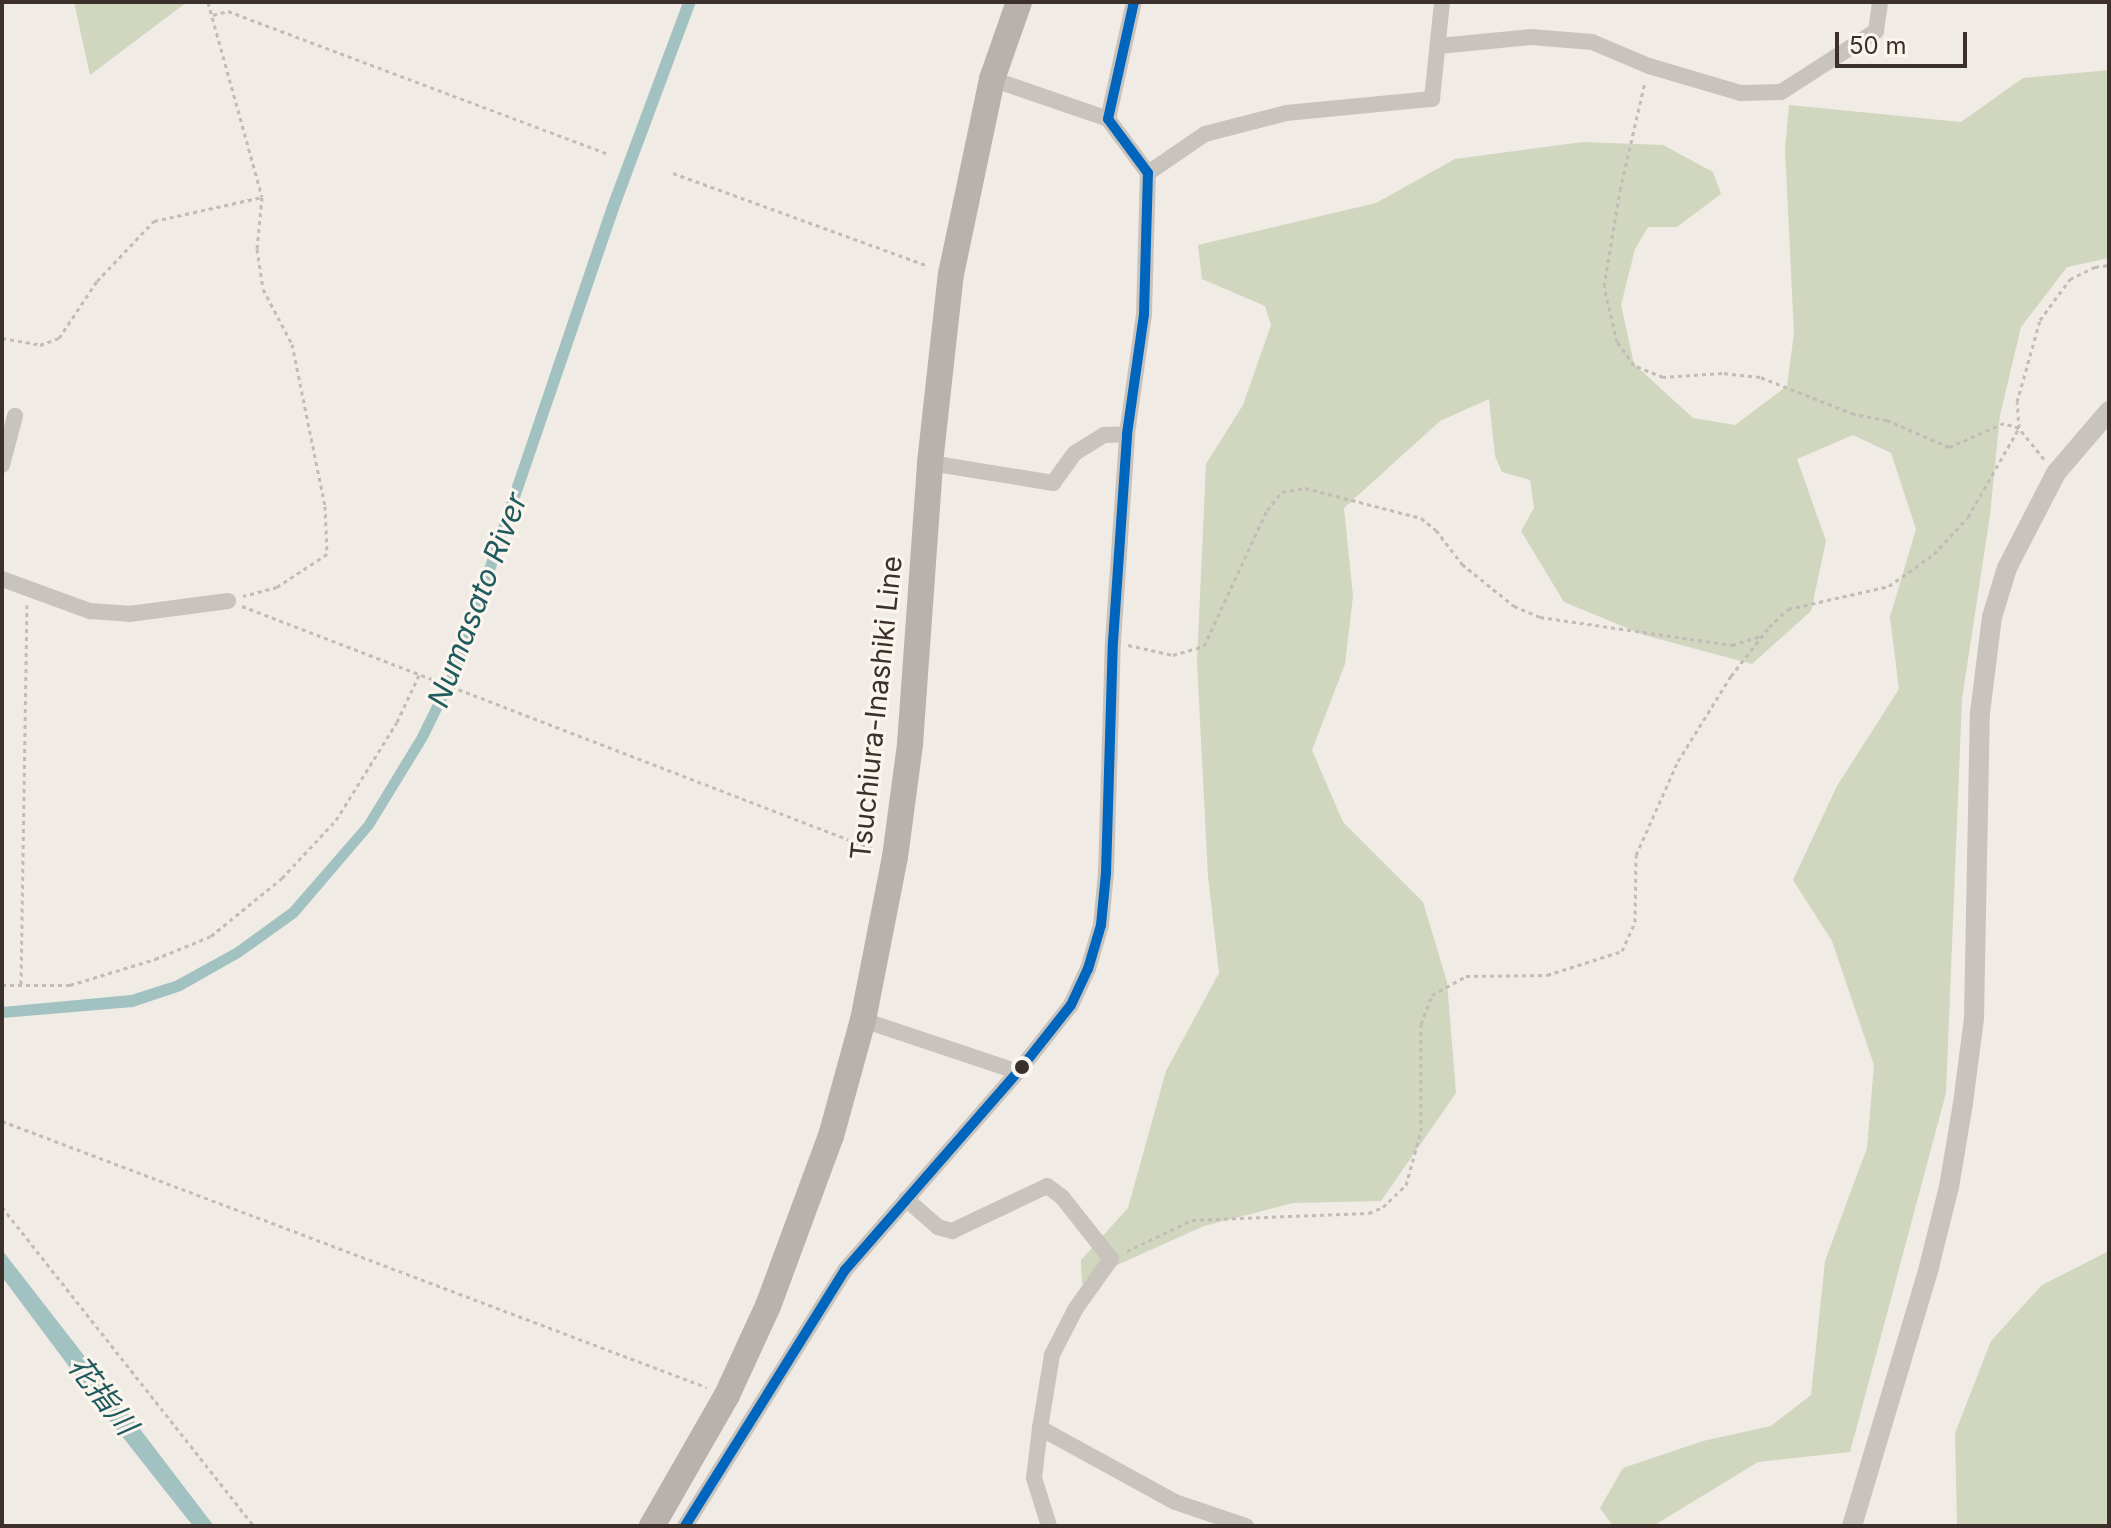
<!DOCTYPE html>
<meta charset="utf-8">
<style>
body{margin:0}
#map{position:relative;width:2111px;height:1528px;overflow:hidden;background:#f0ebe5;font-family:Inter,"Noto Sans JP",sans-serif}
div>[style]{position:absolute}
[style*='--x']{left:calc(var(--x)*1px);top:calc(var(--y)*1px);width:calc(var(--w)*1px);rotate:calc(var(--a)*1deg)}
.green>*{inset:0;background:#d1d6bf}
.water>*{inset:0;background:#a1c2c1}
.path>*{height:3px;margin-top:-1.5px;transform-origin:0;background:repeating-linear-gradient(90deg,#c2bbb6 0 4px,transparent 0 8px)}
.minor>*{height:16px;margin:-8px;padding:0 8px;transform-origin:8px;border-radius:8px;background:#c9c3be}
.tertiary>*{height:20px;margin:-10px;padding:0 10px;transform-origin:10px;border-radius:10px;background:#c9c3be}
.primary>*{height:26px;margin:-13px;padding:0 13px;transform-origin:13px;border-radius:13px;background:#b8b1ad}
.bus-1>*{height:10px;margin:-5px;padding:0 5px;transform-origin:5px;border-radius:5px;background:#0065bd}
.dots>*{width:22px;height:22px;translate:-50% -50%;box-sizing:border-box;border:4px solid #fbf5ee;border-radius:50%}
span{translate:-50% -50%;white-space:nowrap;text-align:center;line-height:1.15;-webkit-text-stroke:6px #fbf5ee;paint-order:stroke}
.street-label{font-size:28px;color:#3b302b}
.water-label{font-size:30px;color:#1f5a5e;font-style:italic}
.frame{position:absolute;inset:0;border:4px solid #3b302b;pointer-events:none}
.scale{position:absolute;left:1835px;top:32px;width:132px;height:36px;box-sizing:border-box;border:4px solid #3b302b;border-top:0;padding-left:10px;font-size:24px;line-height:28px;white-space:nowrap;color:#3b302b;-webkit-text-stroke:6px #fbf5ee;paint-order:stroke}
</style>
<div id="map">
<div class="green">
<i style="clip-path:polygon(74px 2px,187px 2px,90px 75px)"></i>
<i style="clip-path:polygon(2109px 70px,2109px 258px,2067px 267px,2021px 327px,2000px 415px,1990px 515px,1962px 699px,1946px 1093px,1850px 1452px,1758px 1462px,1653px 1526px,1613px 1526px,1600px 1508px,1623px 1468px,1703px 1441px,1771px 1426px,1811px 1395px,1825px 1261px,1867px 1148px,1874px 1065px,1832px 941px,1793px 880px,1837px 786px,1899px 689px,1890px 617px,1916px 529px,1891px 453px,1853px 435px,1797px 459px,1826px 541px,1811px 611px,1752px 664px,1644px 635px,1564px 602px,1521px 531px,1534px 508px,1530px 480px,1502px 472px,1495px 456px,1489px 399px,1440px 421px,1344px 508px,1353px 596px,1345px 664px,1312px 750px,1343px 822px,1423px 902px,1447px 982px,1456px 1093px,1381px 1201px,1293px 1203px,1204px 1226px,1108px 1269px,1082px 1284px,1081px 1260px,1128px 1208px,1166px 1071px,1219px 973px,1208px 876px,1197px 662px,1206px 464px,1243px 405px,1271px 325px,1265px 306px,1202px 279px,1198px 245px,1376px 203px,1455px 159px,1583px 142px,1663px 145px,1713px 172px,1721px 194px,1677px 227px,1648px 227px,1635px 249px,1621px 305px,1634px 364px,1693px 418px,1735px 425px,1787px 386px,1794px 333px,1785px 150px,1789px 105px,1961px 122px,2023px 78px)"></i>
<i style="clip-path:polygon(2109px 1251px,2109px 1526px,1957px 1526px,1955px 1433px,1991px 1341px,2042px 1285px)"></i>
</div>
<div class="water">
<i style="clip-path:polygon(683px 2px,696px 2px,619px 209px,460px 673px,427px 740px,373px 828px,297px 917px,241px 957px,181px 991px,133px 1007px,2px 1018px,2px 1007px,131px 995px,175px 981px,235px 948px,290px 908px,364px 823px,417px 736px,450px 669px,607px 206px)"></i>
<i style="clip-path:polygon(2px 1250px,72px 1340px,214px 1526px,193px 1526px,106px 1416px,2px 1277px)"></i>
</div>
<div class="path">
<i style="--x:208;--y:2;--w:202;--a:74.5"></i>
<i style="--x:262;--y:197;--w:52;--a:95.5"></i>
<i style="--x:257;--y:249;--w:40;--a:81.5"></i>
<i style="--x:263;--y:289;--w:62;--a:62.2"></i>
<i style="--x:292;--y:344;--w:165;--a:78.5"></i>
<i style="--x:325;--y:506;--w:48;--a:87.6"></i>
<i style="--x:327;--y:554;--w:60;--a:146.6"></i>
<i style="--x:277;--y:587;--w:35;--a:165"></i>
<i style="--x:213;--y:15;--w:16;--a:-15"></i>
<i style="--x:228;--y:11;--w:404;--a:20.6"></i>
<i style="--x:673;--y:173;--w:272;--a:20"></i>
<i style="--x:2;--y:338;--w:39;--a:10"></i>
<i style="--x:40;--y:345;--w:20;--a:-20"></i>
<i style="--x:59;--y:338;--w:69;--a:-56.3"></i>
<i style="--x:97;--y:281;--w:83;--a:-46.5"></i>
<i style="--x:154;--y:221;--w:111;--a:-12.5"></i>
<i style="--x:2044;--y:459;--w:40;--a:-129"></i>
<i style="--x:2019;--y:428;--w:26;--a:-94"></i>
<i style="--x:2017;--y:402;--w:85;--a:-74.3"></i>
<i style="--x:2040;--y:320;--w:51;--a:-53.8"></i>
<i style="--x:2070;--y:279;--w:28;--a:-26"></i>
<i style="--x:2095;--y:267;--w:14;--a:-8"></i>
<i style="--x:242;--y:606;--w:676;--a:21.06"></i>
<i style="--x:1128;--y:645;--w:46;--a:12.5"></i>
<i style="--x:1173;--y:655;--w:32;--a:-16"></i>
<i style="--x:1204;--y:646;--w:150;--a:-65.1"></i>
<i style="--x:1267;--y:510;--w:23;--a:-50"></i>
<i style="--x:1282;--y:492;--w:23;--a:-10"></i>
<i style="--x:1305;--y:488;--w:120;--a:14.5"></i>
<i style="--x:1421;--y:518;--w:19;--a:39"></i>
<i style="--x:1436;--y:530;--w:43;--a:52.6"></i>
<i style="--x:1462;--y:564;--w:67;--a:38.9"></i>
<i style="--x:1514;--y:606;--w:28;--a:23"></i>
<i style="--x:1540;--y:617;--w:194;--a:8.3"></i>
<i style="--x:1732;--y:645;--w:31;--a:-17"></i>
<i style="--x:21;--y:984;--w:379;--a:-89.1"></i>
<i style="--x:2;--y:985;--w:68;--a:0"></i>
<i style="--x:70;--y:985;--w:89;--a:-17"></i>
<i style="--x:155;--y:959;--w:61;--a:-22.3"></i>
<i style="--x:211;--y:936;--w:92;--a:-39.2"></i>
<i style="--x:282;--y:878;--w:79;--a:-47"></i>
<i style="--x:336;--y:820;--w:115;--a:-58.1"></i>
<i style="--x:397;--y:722;--w:52;--a:-64.9"></i>
<i style="--x:2;--y:1121;--w:753;--a:20.7"></i>
<i style="--x:2;--y:1207;--w:407;--a:51.7"></i>
<i style="--x:1127;--y:1251;--w:72;--a:-25.5"></i>
<i style="--x:1192;--y:1220;--w:177;--a:-2.3"></i>
<i style="--x:1369;--y:1213;--w:15;--a:-23"></i>
<i style="--x:1383;--y:1207;--w:32;--a:-44"></i>
<i style="--x:1406;--y:1185;--w:56;--a:-74.5"></i>
<i style="--x:1421;--y:1131;--w:107;--a:-90"></i>
<i style="--x:1421;--y:1024;--w:31;--a:-69"></i>
<i style="--x:1432;--y:995;--w:39;--a:-29"></i>
<i style="--x:1466;--y:976;--w:81;--a:-0.7"></i>
<i style="--x:1547;--y:975;--w:79;--a:-17.7"></i>
<i style="--x:1622;--y:951;--w:32;--a:-66"></i>
<i style="--x:1635;--y:922;--w:67;--a:-89.1"></i>
<i style="--x:1636;--y:855;--w:103;--a:-65.9"></i>
<i style="--x:1678;--y:761;--w:100;--a:-58.1"></i>
<i style="--x:1731;--y:676;--w:62;--a:-52.2"></i>
<i style="--x:1769;--y:627;--w:26;--a:-43"></i>
<i style="--x:1788;--y:609;--w:104;--a:-12.8"></i>
<i style="--x:1889;--y:586;--w:55;--a:-35.4"></i>
<i style="--x:1934;--y:554;--w:50;--a:-47.4"></i>
<i style="--x:1968;--y:517;--w:103;--a:-60.2"></i>
<i style="--x:2019;--y:428;--w:16;--a:-162"></i>
<i style="--x:2004;--y:423;--w:60;--a:156.4"></i>
<i style="--x:1949;--y:447;--w:68;--a:-156.5"></i>
<i style="--x:1887;--y:420;--w:34;--a:-170"></i>
<i style="--x:1854;--y:414;--w:101;--a:-158.5"></i>
<i style="--x:1760;--y:377;--w:38;--a:-174"></i>
<i style="--x:1722;--y:373;--w:59;--a:176.1"></i>
<i style="--x:1663;--y:377;--w:31;--a:-158"></i>
<i style="--x:1634;--y:365;--w:29;--a:-126"></i>
<i style="--x:1617;--y:342;--w:57;--a:-103.1"></i>
<i style="--x:1604;--y:286;--w:97;--a:-80.5"></i>
<i style="--x:1620;--y:190;--w:111;--a:-77"></i>
</div>
<div class="minor">
<i style="--x:1439;--y:46;--w:92;--a:-5.6"></i>
<i style="--x:1531;--y:37;--w:61;--a:4.7"></i>
<i style="--x:1592;--y:42;--w:62;--a:22.8"></i>
<i style="--x:1649;--y:66;--w:96;--a:16.4"></i>
<i style="--x:1741;--y:93;--w:40;--a:-1.4"></i>
<i style="--x:1781;--y:92;--w:113;--a:-32.7"></i>
<i style="--x:1876;--y:31;--w:29;--a:-82"></i>
<i style="--x:992;--y:79;--w:123;--a:19"></i>
<i style="--x:1148;--y:173;--w:69;--a:-34.4"></i>
<i style="--x:1205;--y:134;--w:84;--a:-14.5"></i>
<i style="--x:1286;--y:113;--w:147;--a:-5.5"></i>
<i style="--x:1432;--y:99;--w:98;--a:-84.1"></i>
<i style="--x:930;--y:463;--w:125;--a:9.2"></i>
<i style="--x:1053;--y:483;--w:37;--a:-54"></i>
<i style="--x:1075;--y:453;--w:34;--a:-32"></i>
<i style="--x:1104;--y:435;--w:23;--a:-2"></i>
<i style="--x:2;--y:465;--w:51;--a:-75.1"></i>
<i style="--x:2;--y:579;--w:94;--a:20"></i>
<i style="--x:90;--y:611;--w:39;--a:4"></i>
<i style="--x:129;--y:614;--w:100;--a:-7.5"></i>
<i style="--x:863;--y:1020;--w:163;--a:18.5"></i>
<i style="--x:906;--y:1199;--w:43;--a:41.2"></i>
<i style="--x:938;--y:1227;--w:15;--a:16"></i>
<i style="--x:952;--y:1231;--w:105;--a:-25.3"></i>
<i style="--x:1047;--y:1186;--w:19;--a:36"></i>
<i style="--x:1062;--y:1197;--w:79;--a:51.7"></i>
<i style="--x:1111;--y:1259;--w:60;--a:125.5"></i>
<i style="--x:1076;--y:1308;--w:53;--a:117.1"></i>
<i style="--x:1052;--y:1355;--w:74;--a:99.3"></i>
<i style="--x:1040;--y:1428;--w:154;--a:28.7"></i>
<i style="--x:1175;--y:1502;--w:75;--a:18.7"></i>
<i style="--x:1040;--y:1428;--w:50;--a:96.8"></i>
<i style="--x:1034;--y:1478;--w:50;--a:72.6"></i>
<i style="--x:685;--y:1526;--w:302;--a:-58"></i>
<i style="--x:845;--y:1270;--w:263;--a:-48.9"></i>
<i style="--x:1018;--y:1072;--w:85;--a:-51.7"></i>
<i style="--x:1071;--y:1005;--w:40;--a:-65"></i>
<i style="--x:1088;--y:969;--w:46;--a:-73.5"></i>
<i style="--x:1101;--y:925;--w:52;--a:-84.5"></i>
<i style="--x:1106;--y:873;--w:231;--a:-88.3"></i>
<i style="--x:1113;--y:642;--w:208;--a:-86.1"></i>
<i style="--x:1127;--y:434;--w:121;--a:-81.9"></i>
<i style="--x:1144;--y:314;--w:141;--a:-88.4"></i>
<i style="--x:1148;--y:173;--w:67;--a:-126.5"></i>
<i style="--x:1108;--y:119;--w:120;--a:-77.5"></i>
</div>
<div class="tertiary">
<i style="--x:1852;--y:1526;--w:270;--a:-73.4"></i>
<i style="--x:1929;--y:1267;--w:82;--a:-76"></i>
<i style="--x:1949;--y:1187;--w:85;--a:-80.5"></i>
<i style="--x:1963;--y:1103;--w:86;--a:-82.6"></i>
<i style="--x:1974;--y:1018;--w:305;--a:-88.9"></i>
<i style="--x:1980;--y:713;--w:97;--a:-82.9"></i>
<i style="--x:1992;--y:617;--w:51;--a:-73"></i>
<i style="--x:2007;--y:568;--w:107;--a:-62.7"></i>
<i style="--x:2056;--y:473;--w:82;--a:-49.5"></i>
</div>
<div class="primary">
<i style="--x:652;--y:1526;--w:151;--a:-60.2"></i>
<i style="--x:727;--y:1395;--w:98;--a:-65.3"></i>
<i style="--x:768;--y:1306;--w:181;--a:-69.7"></i>
<i style="--x:831;--y:1136;--w:120;--a:-74.6"></i>
<i style="--x:863;--y:1020;--w:166;--a:-78.9"></i>
<i style="--x:895;--y:857;--w:114;--a:-82.4"></i>
<i style="--x:910;--y:744;--w:282;--a:-85.9"></i>
<i style="--x:930;--y:463;--w:190;--a:-83.7"></i>
<i style="--x:951;--y:274;--w:199;--a:-78.1"></i>
<i style="--x:992;--y:79;--w:82;--a:-70.7"></i>
</div>
<div class="bus-1">
<i style="--x:685;--y:1526;--w:302;--a:-58"></i>
<i style="--x:845;--y:1270;--w:263;--a:-48.9"></i>
<i style="--x:1018;--y:1072;--w:85;--a:-51.7"></i>
<i style="--x:1071;--y:1005;--w:40;--a:-65"></i>
<i style="--x:1088;--y:969;--w:46;--a:-73.5"></i>
<i style="--x:1101;--y:925;--w:52;--a:-84.5"></i>
<i style="--x:1106;--y:873;--w:231;--a:-88.3"></i>
<i style="--x:1113;--y:642;--w:208;--a:-86.1"></i>
<i style="--x:1127;--y:434;--w:121;--a:-81.9"></i>
<i style="--x:1144;--y:314;--w:141;--a:-88.4"></i>
<i style="--x:1148;--y:173;--w:67;--a:-126.5"></i>
<i style="--x:1108;--y:119;--w:120;--a:-77.5"></i>
</div>
<div class="dots">
<i style="left:1022px;top:1067px;background:#3b302b"></i>
</div>
<div class="street-label">
<span style="left:876px;top:708px;rotate:-84deg">Tsuchiura-Inashiki Line</span>
</div>
<div class="water-label">
<span style="left:477px;top:600px;rotate:-69deg">Numasato River</span>
<span style="left:103px;top:1395px;rotate:52deg">花指川</span>
</div>
<div class="frame"></div>
<div class="scale">50 m</div>
</div>
